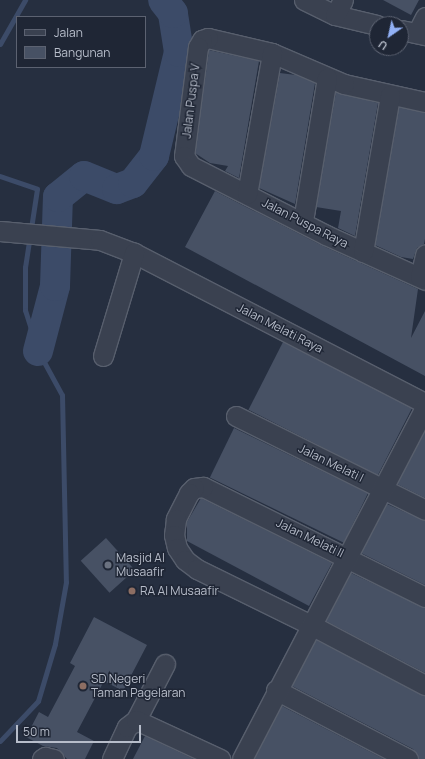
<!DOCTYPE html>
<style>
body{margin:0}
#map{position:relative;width:425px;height:759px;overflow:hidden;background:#262f40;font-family:Manrope,sans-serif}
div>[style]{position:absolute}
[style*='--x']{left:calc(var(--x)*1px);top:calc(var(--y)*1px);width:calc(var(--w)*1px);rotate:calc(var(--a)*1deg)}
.stream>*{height:5px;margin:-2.5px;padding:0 2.5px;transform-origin:2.5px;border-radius:2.5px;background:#3c4b68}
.river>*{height:30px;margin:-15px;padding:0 15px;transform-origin:15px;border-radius:15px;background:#3c4b68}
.building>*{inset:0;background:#475164;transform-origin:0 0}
.roads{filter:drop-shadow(1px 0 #585f6d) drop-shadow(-1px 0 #585f6d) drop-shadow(0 1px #585f6d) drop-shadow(0 -1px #585f6d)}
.street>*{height:19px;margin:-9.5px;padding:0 9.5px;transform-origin:9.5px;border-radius:9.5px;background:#3a4150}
.dots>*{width:11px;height:11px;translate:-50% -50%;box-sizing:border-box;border:2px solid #1f2635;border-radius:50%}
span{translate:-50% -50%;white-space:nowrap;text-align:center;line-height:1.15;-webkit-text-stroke:3px #1f2635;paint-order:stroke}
.street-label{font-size:12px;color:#b7bdca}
.poi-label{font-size:12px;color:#b7bdca}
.left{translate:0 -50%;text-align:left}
.legend{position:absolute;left:16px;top:16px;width:130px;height:52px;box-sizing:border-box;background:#1f2635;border:1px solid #5c6271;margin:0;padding:5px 7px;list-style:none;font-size:12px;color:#b7bdca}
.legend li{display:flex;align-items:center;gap:8px;height:20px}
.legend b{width:20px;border:1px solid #5c6271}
.north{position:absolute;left:369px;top:16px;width:40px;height:40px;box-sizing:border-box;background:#1f2635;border:1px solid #5c6271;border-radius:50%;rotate:214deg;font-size:11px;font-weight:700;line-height:16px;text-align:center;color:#b7bdca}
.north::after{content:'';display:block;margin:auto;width:14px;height:18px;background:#91b0f5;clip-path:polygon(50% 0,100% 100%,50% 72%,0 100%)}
.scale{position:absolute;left:16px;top:725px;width:125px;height:18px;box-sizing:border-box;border:2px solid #b7bdca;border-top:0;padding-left:5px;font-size:12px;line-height:14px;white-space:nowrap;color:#b7bdca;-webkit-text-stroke:3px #1f2635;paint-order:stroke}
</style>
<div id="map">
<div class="stream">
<i style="--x:0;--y:44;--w:51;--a:-60.4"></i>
<i style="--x:0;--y:176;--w:39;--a:19"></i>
<i style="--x:37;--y:189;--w:79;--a:98.7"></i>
<i style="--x:25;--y:267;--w:43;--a:90"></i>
<i style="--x:25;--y:310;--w:43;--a:72.4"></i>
<i style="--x:38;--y:351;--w:50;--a:61.4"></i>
<i style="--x:62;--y:395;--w:187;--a:88.8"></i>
<i style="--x:66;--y:582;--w:63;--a:100.1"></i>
<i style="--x:55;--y:644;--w:59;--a:106.6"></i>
<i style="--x:38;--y:701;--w:55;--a:133.5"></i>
</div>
<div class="river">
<i style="--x:38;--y:351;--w:67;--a:-75.3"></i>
<i style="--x:55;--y:286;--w:89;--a:-88.1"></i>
<i style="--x:58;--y:197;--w:33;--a:-39"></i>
<i style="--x:84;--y:176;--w:35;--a:22"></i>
<i style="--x:117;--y:189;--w:17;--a:-21"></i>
<i style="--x:133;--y:183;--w:34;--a:-52"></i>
<i style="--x:154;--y:156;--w:107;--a:-76.5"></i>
<i style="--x:179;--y:52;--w:39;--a:-99"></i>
<i style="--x:173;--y:13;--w:16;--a:-128"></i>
</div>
<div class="building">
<i style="clip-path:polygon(383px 0,419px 0,411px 15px)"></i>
<i style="clip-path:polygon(209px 50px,259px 61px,239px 178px,225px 171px,228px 166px,210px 163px,195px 153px)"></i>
<i style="clip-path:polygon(280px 73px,296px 75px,315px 83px,295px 204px,259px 188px)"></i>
<i style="clip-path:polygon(336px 92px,378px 103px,355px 236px,338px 228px,341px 211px,316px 207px)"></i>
<i style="clip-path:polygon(399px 107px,425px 113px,425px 239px,424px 244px,417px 248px,413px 259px,401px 257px,375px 245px)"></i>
<i style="clip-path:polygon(215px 191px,321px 245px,418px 289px,411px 338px,425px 311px,425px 376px,185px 247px)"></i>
<i style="left:283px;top:342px;width:145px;height:76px;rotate:27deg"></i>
<i style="left:234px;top:428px;width:149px;height:55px;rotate:26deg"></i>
<i style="clip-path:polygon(425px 431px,425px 498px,397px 484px)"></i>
<i style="clip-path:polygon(201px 498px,332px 563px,309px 606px,187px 541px,187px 522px)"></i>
<i style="clip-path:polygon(387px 504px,425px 521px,425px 585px,361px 553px)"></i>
<i style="left:106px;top:538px;width:43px;height:34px;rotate:48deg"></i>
<i style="clip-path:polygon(351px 573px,425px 608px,425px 673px,326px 621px)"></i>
<i style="clip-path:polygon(94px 617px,147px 645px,123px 691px,104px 681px,77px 732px,94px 741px,85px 759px,67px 759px,57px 748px,43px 746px,26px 737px,39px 712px,48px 717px,75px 666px,70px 663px)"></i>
<i style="clip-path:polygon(316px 640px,425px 696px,425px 759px,419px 759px,413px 749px,292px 686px)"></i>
<i style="clip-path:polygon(282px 706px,384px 759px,254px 759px)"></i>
<i style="clip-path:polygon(145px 736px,194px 759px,133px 759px)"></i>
</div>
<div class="roads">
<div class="street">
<i style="--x:304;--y:0;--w:34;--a:26"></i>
<i style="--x:335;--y:15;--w:43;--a:13.4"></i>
<i style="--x:335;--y:15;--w:17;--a:-62"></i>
<i style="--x:401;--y:30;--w:25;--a:12"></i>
<i style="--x:417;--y:33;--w:18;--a:-63"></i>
<i style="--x:425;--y:102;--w:83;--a:-167.5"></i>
<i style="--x:344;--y:84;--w:78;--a:-156.7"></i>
<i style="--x:272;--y:53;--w:66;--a:-166.8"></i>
<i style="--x:208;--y:38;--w:6;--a:162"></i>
<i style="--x:202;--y:40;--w:8;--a:120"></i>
<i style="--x:198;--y:47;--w:110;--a:97.3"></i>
<i style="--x:184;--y:156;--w:12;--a:55"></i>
<i style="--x:191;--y:166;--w:152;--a:27.1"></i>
<i style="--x:326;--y:235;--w:109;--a:24.4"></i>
<i style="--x:247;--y:194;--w:143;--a:-79.9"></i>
<i style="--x:303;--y:221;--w:145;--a:-80.5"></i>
<i style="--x:0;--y:231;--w:100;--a:5.1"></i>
<i style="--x:100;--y:240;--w:36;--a:21"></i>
<i style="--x:134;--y:253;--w:327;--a:27.3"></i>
<i style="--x:363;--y:252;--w:159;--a:-80.2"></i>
<i style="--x:420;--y:277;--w:23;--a:-77"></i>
<i style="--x:103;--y:356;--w:108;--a:-73.2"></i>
<i style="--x:236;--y:416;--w:211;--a:26.4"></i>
<i style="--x:425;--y:597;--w:248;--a:-153.6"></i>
<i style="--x:203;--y:487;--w:9;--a:174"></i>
<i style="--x:194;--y:488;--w:7;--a:135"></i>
<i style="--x:189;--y:493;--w:29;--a:117"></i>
<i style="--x:176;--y:519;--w:16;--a:97"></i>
<i style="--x:174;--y:535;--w:13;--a:77"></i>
<i style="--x:177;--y:548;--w:14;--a:56"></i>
<i style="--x:185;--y:560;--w:15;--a:37"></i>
<i style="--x:197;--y:569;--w:127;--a:26.2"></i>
<i style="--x:311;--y:625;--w:129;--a:27.8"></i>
<i style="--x:276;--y:690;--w:149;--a:27.6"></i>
<i style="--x:136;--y:720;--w:63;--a:-62.6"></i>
<i style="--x:42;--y:759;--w:4;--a:-34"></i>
<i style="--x:45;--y:757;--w:9;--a:13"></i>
<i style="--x:112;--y:759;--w:35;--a:-65"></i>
<i style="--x:127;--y:727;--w:11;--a:-38"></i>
<i style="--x:136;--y:720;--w:93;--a:24.9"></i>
<i style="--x:242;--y:759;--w:397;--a:-62.5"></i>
</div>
</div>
<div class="dots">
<i style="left:108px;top:565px;background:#6b7280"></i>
<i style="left:132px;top:591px;background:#8d6e63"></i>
<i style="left:83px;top:686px;background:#8d6e63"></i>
</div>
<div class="street-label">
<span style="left:191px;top:101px;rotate:-83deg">Jalan Puspa V</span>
<span style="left:305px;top:223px;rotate:27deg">Jalan Puspa Raya</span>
<span style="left:280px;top:328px;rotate:27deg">Jalan Melati Raya</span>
<span style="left:331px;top:463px;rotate:26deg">Jalan Melati I</span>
<span style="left:310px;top:538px;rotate:26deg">Jalan Melati II</span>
</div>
<div class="poi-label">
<span class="left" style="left:116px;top:565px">Masjid Al<br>Musaafir</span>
<span class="left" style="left:140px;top:591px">RA Al Musaafir</span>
<span class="left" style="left:91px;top:686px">SD Negeri<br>Taman Pagelaran</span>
</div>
<ul class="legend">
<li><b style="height:5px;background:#3a4150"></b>Jalan</li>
<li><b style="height:11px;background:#475164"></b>Bangunan</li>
</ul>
<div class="north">U</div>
<div class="scale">50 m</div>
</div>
